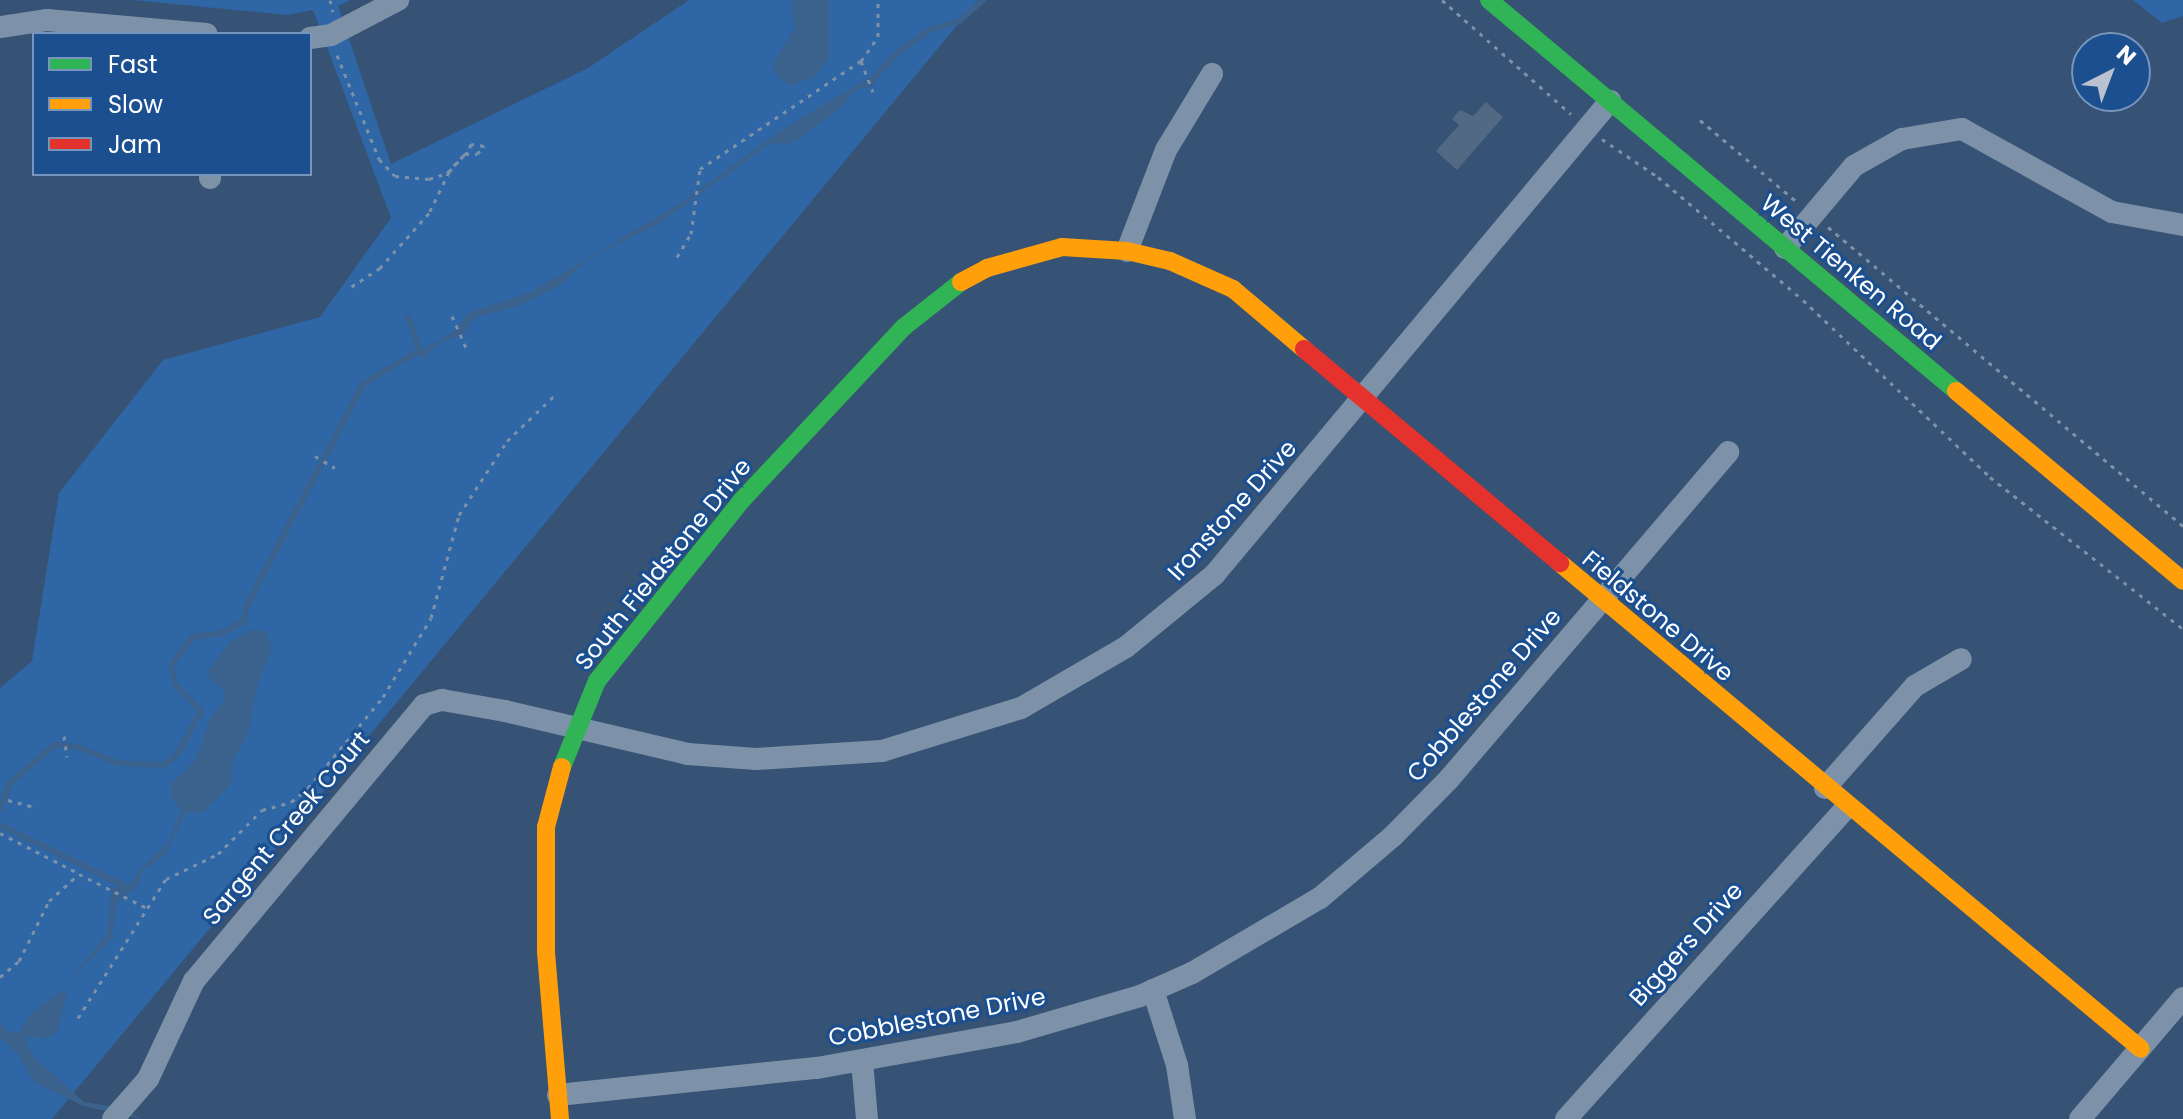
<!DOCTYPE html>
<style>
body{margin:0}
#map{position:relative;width:2183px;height:1119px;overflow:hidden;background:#365274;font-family:Poppins,sans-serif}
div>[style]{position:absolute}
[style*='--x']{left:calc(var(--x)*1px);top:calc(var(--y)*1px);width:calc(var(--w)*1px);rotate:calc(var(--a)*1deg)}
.green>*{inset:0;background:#2f66a5}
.water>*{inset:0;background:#3b618d}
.stream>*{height:6px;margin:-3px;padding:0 3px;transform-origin:3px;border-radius:3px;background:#3b618d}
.building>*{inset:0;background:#526984}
.path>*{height:3px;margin-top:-1.5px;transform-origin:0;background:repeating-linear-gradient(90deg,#7d92a8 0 4px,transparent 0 10px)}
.street>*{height:22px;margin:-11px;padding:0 11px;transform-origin:11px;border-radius:11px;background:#7d92a8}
.fast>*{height:18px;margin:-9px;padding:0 9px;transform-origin:9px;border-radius:9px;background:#30b455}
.slow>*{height:18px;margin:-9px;padding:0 9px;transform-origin:9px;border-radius:9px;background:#ff9f0a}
.jam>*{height:18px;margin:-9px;padding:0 9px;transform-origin:9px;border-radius:9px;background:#e5322d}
span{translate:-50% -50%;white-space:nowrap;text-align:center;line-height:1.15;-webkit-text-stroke:6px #1b4f8f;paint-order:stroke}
.street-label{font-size:24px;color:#fff}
.legend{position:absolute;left:32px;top:32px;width:280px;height:144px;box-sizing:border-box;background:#1b4f8f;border:2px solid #7695bc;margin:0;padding:10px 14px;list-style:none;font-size:24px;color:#fff}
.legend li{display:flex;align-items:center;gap:16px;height:40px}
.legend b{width:40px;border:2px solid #7695bc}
.north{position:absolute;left:2071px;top:32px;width:80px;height:80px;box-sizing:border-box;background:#1b4f8f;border:2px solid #7695bc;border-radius:50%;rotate:42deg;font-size:22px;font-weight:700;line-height:32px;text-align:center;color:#fff}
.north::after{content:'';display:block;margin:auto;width:28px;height:36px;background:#b9c2ce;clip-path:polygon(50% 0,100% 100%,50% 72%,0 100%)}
</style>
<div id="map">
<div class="green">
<i style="clip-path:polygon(132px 0,351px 0,338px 6px,391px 164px,588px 68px,689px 0,978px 0,52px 1119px,0 1119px,0 688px,32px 661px,59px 493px,163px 360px,320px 317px,391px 218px,313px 10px,288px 15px)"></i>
<i style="clip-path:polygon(2133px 0,2183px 0,2183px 16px,2162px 23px)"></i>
</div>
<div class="water">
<i style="clip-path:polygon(792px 0,829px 0,829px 57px,816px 76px,790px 86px,777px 76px,773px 63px,794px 30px)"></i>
<i style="clip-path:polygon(883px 69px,873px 86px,855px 90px,842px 107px,793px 143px,769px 144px,659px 224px,588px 259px,559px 286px,523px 304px,474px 318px,463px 335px,440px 342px,425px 357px,411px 356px,453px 332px,469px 313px,531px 292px,679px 204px,785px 128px)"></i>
<i style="clip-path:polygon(250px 630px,266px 631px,272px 649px,256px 689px,248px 735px,233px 760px,232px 783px,203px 813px,186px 812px,166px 854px,143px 870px,137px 887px,117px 902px,112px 937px,68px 984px,107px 933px,112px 888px,129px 886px,141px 868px,169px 842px,181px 810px,171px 797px,171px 784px,195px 761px,210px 718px,224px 701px,225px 690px,210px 680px,208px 671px,230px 642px)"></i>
<i style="clip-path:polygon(61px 991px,67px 991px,58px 1031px,49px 1038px,25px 1037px,34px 1057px,84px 1102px,115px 1107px,143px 1119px,83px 1106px,34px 1082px,17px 1053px,0 1038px,0 1023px,9px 1032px,20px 1032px,29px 1015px)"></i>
</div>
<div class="stream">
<i style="--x:877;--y:74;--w:33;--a:-45"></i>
<i style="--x:900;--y:51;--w:39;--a:-35"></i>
<i style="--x:932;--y:29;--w:28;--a:-17"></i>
<i style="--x:959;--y:21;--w:32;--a:-41"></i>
<i style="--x:0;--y:809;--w:28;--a:-69"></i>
<i style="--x:10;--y:783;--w:58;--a:-40.8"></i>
<i style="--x:54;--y:745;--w:24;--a:5"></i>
<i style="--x:78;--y:747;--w:43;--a:21.8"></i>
<i style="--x:118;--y:763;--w:46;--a:2.5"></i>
<i style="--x:164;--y:765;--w:16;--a:-38"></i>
<i style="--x:177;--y:755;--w:50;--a:-61.4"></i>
<i style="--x:201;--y:711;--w:37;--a:-134"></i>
<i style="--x:175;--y:684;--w:19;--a:-102"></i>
<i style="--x:171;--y:665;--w:36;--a:-52"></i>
<i style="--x:193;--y:637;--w:26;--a:-7"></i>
<i style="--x:219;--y:634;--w:28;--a:-27"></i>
<i style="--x:244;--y:621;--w:14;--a:-82"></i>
<i style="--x:246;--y:607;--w:252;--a:-62.3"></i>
<i style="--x:363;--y:384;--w:66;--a:-30.8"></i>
<i style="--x:420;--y:350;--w:35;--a:-110"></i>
<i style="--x:0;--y:825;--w:140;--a:26.2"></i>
</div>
<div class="building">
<i style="clip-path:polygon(1486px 102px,1503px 117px,1457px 170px,1436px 151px,1459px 125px,1452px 119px,1460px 110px,1473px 116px)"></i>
</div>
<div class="path">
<i style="--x:330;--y:0;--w:12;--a:76"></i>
<i style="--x:1442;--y:0;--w:172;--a:41.5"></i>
<i style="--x:337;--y:55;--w:112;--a:68"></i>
<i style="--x:379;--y:159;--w:23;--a:47"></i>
<i style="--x:395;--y:176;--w:34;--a:5"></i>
<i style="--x:429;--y:179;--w:19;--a:-18"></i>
<i style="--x:447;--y:173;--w:26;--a:-47"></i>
<i style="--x:465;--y:154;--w:12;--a:0"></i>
<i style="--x:477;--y:154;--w:11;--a:-49"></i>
<i style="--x:484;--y:146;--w:13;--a:-171"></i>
<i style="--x:471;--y:144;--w:9;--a:111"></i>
<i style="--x:468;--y:152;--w:4;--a:146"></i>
<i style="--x:465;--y:154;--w:24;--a:132"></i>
<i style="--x:449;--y:172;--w:46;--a:116"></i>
<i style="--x:429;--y:213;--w:74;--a:131.7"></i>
<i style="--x:380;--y:268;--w:38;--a:147"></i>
<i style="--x:861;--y:61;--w:33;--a:69"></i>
<i style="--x:1700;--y:120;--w:127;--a:40.2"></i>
<i style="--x:1602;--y:139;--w:68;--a:34.2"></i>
<i style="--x:1658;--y:177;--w:190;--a:40.3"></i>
<i style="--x:1803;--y:300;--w:257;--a:43.4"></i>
<i style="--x:1990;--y:477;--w:246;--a:38.2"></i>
<i style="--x:1828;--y:227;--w:464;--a:40.1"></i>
<i style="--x:677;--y:257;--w:27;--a:-59"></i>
<i style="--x:691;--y:234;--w:66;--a:-82.1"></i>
<i style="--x:700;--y:169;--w:194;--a:-33.9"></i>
<i style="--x:861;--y:61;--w:29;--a:-55"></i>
<i style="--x:878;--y:37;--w:37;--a:-90"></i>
<i style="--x:452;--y:316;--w:34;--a:66"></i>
<i style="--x:315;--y:456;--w:23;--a:31"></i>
<i style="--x:64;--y:736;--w:21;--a:82"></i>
<i style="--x:8;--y:800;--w:30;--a:15"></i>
<i style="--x:0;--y:833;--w:88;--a:27.1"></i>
<i style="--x:0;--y:977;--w:25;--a:-40"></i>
<i style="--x:19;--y:961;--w:67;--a:-63.4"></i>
<i style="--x:49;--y:901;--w:40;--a:-42"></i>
<i style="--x:79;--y:874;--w:74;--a:26.6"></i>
<i style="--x:78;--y:1018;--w:165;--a:-57.7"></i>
<i style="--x:166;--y:879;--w:58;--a:-25.7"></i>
<i style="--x:218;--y:854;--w:62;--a:-45"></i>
<i style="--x:262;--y:810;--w:30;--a:-15"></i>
<i style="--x:291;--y:802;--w:22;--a:-39"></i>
<i style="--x:308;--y:788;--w:118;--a:-50.5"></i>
<i style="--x:383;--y:697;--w:92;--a:-58.7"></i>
<i style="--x:431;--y:618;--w:107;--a:-74.8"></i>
<i style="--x:459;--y:515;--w:88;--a:-57"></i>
<i style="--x:507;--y:441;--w:69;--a:-43.8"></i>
</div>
<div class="street">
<i style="--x:0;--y:27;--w:48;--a:-8.5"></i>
<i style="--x:47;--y:20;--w:160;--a:5"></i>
<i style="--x:310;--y:38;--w:21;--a:-8"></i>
<i style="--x:331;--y:35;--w:76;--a:-27.6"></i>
<i style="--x:210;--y:178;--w:4;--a:-90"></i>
<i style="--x:1785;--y:248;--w:107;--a:-49.9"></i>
<i style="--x:1854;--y:166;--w:55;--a:-29.4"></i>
<i style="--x:1902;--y:139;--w:61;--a:-9.5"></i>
<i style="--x:1962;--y:129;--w:171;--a:29"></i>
<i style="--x:2112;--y:212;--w:72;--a:10.4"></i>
<i style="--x:1127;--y:251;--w:108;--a:-68.9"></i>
<i style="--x:1166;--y:150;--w:89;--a:-58.8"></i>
<i style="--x:1825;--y:788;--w:136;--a:-48.6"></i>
<i style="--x:1915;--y:686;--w:53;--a:-30.4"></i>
<i style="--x:1153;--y:990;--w:79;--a:72.3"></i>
<i style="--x:1177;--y:1065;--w:55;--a:81.6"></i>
<i style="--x:862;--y:1061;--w:58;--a:85.1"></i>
<i style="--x:558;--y:1095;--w:260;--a:-6"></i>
<i style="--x:817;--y:1068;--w:203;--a:-10.2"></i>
<i style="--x:1017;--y:1032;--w:128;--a:-16.3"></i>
<i style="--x:1140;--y:996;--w:57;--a:-23.9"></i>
<i style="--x:1192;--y:973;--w:148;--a:-30.4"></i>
<i style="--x:1320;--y:898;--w:96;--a:-40.3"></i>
<i style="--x:1393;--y:836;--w:80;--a:-45.5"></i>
<i style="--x:1449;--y:779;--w:430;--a:-49.5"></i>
<i style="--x:113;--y:1119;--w:53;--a:-48.8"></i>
<i style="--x:148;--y:1079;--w:108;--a:-64.9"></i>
<i style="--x:194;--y:981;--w:359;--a:-50.2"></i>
<i style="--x:424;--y:705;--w:19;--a:-16"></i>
<i style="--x:442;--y:700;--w:64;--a:9.9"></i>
<i style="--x:505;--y:711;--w:188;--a:13.2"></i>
<i style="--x:688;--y:754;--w:68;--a:4.2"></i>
<i style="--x:756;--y:759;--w:126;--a:-3.6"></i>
<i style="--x:882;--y:751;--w:145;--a:-17.2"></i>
<i style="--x:1021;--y:708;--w:121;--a:-30.2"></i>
<i style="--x:1126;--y:647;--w:114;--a:-39.3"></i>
<i style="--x:1214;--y:575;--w:618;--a:-50.12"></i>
<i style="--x:1566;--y:1119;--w:420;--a:-48"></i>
<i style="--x:2080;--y:1119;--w:159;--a:-49.6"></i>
</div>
<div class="fast">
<i style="--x:1489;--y:0;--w:609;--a:39.94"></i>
<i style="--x:562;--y:767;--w:93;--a:-67.9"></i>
<i style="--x:597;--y:681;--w:232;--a:-51.3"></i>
<i style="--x:742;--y:500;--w:237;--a:-46.9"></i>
<i style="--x:904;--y:327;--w:73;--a:-38.3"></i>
</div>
<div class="slow">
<i style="--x:961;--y:282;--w:30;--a:-28"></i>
<i style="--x:987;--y:268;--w:78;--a:-15.6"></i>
<i style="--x:1062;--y:247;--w:65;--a:3.5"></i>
<i style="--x:1127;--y:251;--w:44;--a:13.1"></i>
<i style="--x:1170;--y:261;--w:69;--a:24"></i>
<i style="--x:1233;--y:289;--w:93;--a:40.2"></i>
<i style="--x:1956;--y:391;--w:296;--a:39.9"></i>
<i style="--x:1560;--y:563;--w:757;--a:39.91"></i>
<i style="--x:560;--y:1119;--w:169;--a:-94.8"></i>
<i style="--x:546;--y:951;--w:124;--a:-90"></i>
<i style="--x:546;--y:827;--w:62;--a:-75.1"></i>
</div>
<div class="jam">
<i style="--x:1304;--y:349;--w:334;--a:39.9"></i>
</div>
<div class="street-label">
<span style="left:1851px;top:272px;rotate:40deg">West Tienken Road</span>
<span style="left:1232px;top:510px;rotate:-48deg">Ironstone Drive</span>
<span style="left:663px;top:564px;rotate:-51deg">South Fieldstone Drive</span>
<span style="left:1658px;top:616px;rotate:40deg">Fieldstone Drive</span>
<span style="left:1484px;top:695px;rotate:-49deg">Cobblestone Drive</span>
<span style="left:286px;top:828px;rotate:-50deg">Sargent Creek Court</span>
<span style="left:1686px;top:944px;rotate:-48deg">Biggers Drive</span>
<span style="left:937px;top:1017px;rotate:-11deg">Cobblestone Drive</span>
</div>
<ul class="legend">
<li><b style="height:10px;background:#30b455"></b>Fast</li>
<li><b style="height:10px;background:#ff9f0a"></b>Slow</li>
<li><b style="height:10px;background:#e5322d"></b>Jam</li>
</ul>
<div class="north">N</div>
</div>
